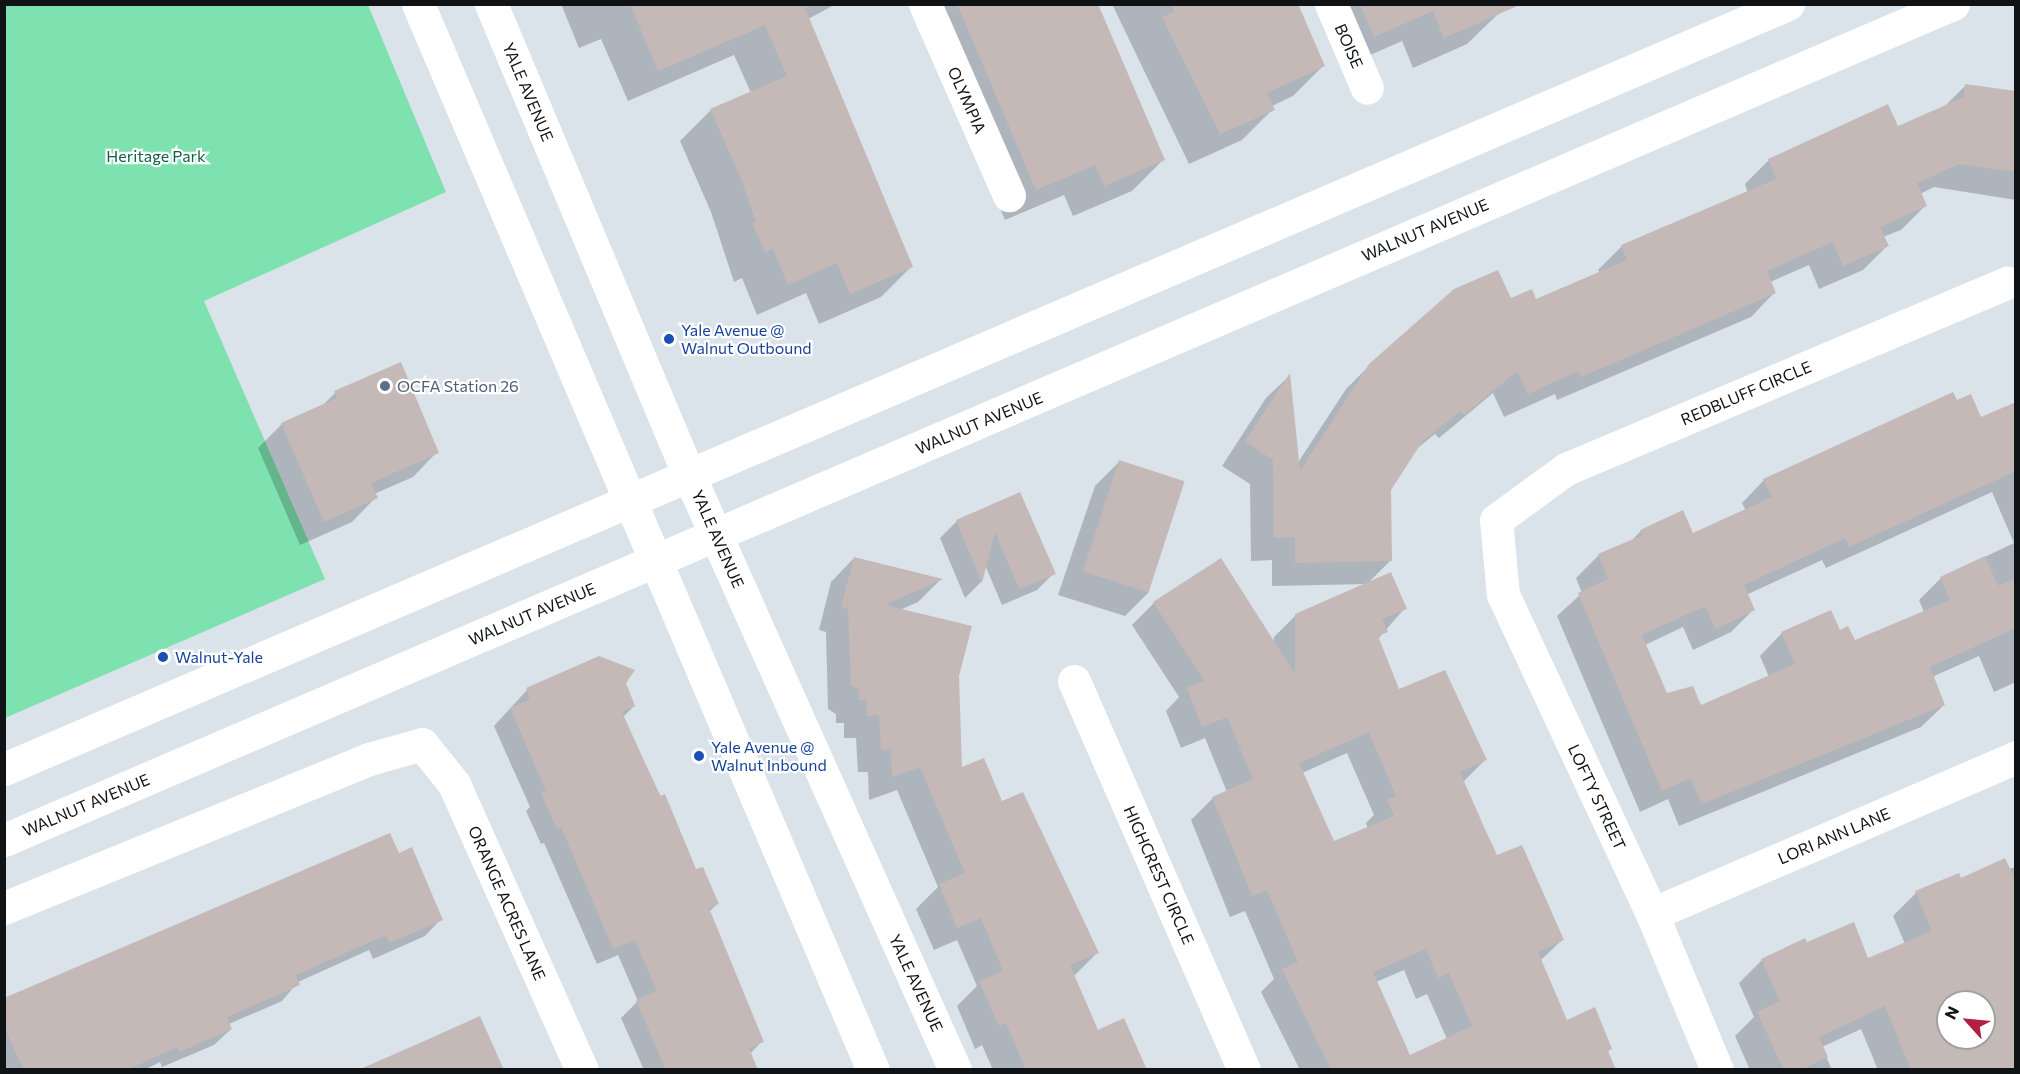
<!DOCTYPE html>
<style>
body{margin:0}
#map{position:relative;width:2020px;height:1074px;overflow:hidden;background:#dae2ea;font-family:Commissioner,sans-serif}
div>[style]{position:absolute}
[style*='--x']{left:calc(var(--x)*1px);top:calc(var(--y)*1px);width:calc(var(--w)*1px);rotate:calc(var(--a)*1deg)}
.green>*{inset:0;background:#7ee2b0}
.shadow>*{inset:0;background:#0003}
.building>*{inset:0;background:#c5b9b8;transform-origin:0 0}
.minor>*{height:33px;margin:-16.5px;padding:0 16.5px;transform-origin:16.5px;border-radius:16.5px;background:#fff}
.secondary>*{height:33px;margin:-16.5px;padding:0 16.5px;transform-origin:16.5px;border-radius:16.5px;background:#fff}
.dots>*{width:16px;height:16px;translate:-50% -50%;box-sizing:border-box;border:3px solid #fff;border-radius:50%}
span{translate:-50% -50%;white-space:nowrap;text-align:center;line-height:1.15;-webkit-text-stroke:4.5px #fff;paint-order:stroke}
.street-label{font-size:16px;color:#101315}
.park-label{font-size:16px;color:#0f6241}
.transit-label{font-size:16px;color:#164399}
.left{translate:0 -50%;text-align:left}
.service-label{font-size:16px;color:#4e5e75}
.frame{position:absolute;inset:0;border:6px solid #101315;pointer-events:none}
.north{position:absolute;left:1936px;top:990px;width:60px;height:60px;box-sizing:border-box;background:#fff;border:2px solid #9fa1a1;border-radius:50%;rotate:297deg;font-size:16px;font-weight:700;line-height:24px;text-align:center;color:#101315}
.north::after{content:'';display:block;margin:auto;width:21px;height:27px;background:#b21f40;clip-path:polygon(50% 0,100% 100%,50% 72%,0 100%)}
</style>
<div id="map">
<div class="green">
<i style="clip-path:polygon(5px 4px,368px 5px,446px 192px,204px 301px,325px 579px,5px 718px)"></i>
</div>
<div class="shadow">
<i style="clip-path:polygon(561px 4px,836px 4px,808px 19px,912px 266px,881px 297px,819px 324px,806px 293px,757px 315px,742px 278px,734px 282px,711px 212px,680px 141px,711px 110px,751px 93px,734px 55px,628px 101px,601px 39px,579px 48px)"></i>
<i style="clip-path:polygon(939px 4px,1096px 4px,1163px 160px,1132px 191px,1073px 216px,1064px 195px,1005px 220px,925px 32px)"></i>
<i style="clip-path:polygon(1112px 4px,1296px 4px,1323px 66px,1293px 96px,1272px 106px,1273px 109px,1242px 140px,1189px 164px)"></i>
<i style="clip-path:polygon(1316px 4px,1494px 4px,1498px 14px,1467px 44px,1413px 68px,1402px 41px,1343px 67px)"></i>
<i style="clip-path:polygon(evenodd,1966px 85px,2016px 92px,2016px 200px,1934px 187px,1920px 194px,1925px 206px,1901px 230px,1883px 237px,1887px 246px,1863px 270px,1819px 289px,1809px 265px,1770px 282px,1774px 293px,1751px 317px,1557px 400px,1555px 394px,1504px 417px,1493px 393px,1439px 438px,1435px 434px,1415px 450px,1389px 489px,1390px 561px,1367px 584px,1405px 608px,1377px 640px,1398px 691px,1485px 760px,1463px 782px,1497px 857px,1562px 940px,1540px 961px,1566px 1021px,1610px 1049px,1607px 1053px,1614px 1070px,1300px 1070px,1261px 992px,1274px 979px,1245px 911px,1230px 917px,1191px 820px,1213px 798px,1227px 792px,1205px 738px,1181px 748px,1166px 711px,1179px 697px,1132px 625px,1154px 603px,1274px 643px,1274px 637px,1296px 615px,1367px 584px,1272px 586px,1272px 560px,1251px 561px,1250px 484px,1222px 466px,1266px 398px,1289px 376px,1297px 464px,1346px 389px,1370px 365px,1510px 300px,1535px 301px,1600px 273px,1598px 270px,1622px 246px,1748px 193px,1745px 184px,1768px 161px,1888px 106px,1898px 128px,1944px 107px,1966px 85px,1347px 753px,1374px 815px,1366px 823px,1368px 829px,1333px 843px,1302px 773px,1347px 753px,1966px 85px,1404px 970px,1416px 999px,1427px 994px,1447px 1039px,1409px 1057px,1376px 982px,1404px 970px)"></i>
<i style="clip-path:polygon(335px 393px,437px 452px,413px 477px,374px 494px,376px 497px,352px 522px,300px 545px,258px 448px,282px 424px,321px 407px)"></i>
<i style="clip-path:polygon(evenodd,1956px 402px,1980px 419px,2016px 404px,2016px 682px,1994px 692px,1979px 656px,1932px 677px,1944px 705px,1921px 727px,1679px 826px,1668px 799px,1640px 812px,1557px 616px,1582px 593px,1576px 578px,1598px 556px,1630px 542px,1641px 531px,1692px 535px,1746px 511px,1742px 503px,1764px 480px,1956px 402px,1992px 492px,2014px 543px,1941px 578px,1919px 600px,1924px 612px,1854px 642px,1839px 631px,1782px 633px,1760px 656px,1769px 677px,1700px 707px,1666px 695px,1645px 645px,1683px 627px,1693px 650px,1731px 632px,1753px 610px,1746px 595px,1822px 560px,1826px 568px,1992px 492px)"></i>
<i style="clip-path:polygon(1119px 462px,1149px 592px,1125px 616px,1058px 595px,1095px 486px)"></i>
<i style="clip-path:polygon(1020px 494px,1054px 573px,1037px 590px,1002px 605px,985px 565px,981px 582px,965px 598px,940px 538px,956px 522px)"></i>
<i style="clip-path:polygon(854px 558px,940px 580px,918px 602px,900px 610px,958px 676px,961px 770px,1001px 803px,1097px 953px,1073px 977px,1097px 1031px,1146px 1070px,993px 1070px,982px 1045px,975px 1049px,957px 1006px,977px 986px,957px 940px,934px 950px,916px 909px,938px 887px,897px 790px,869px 800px,868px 772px,858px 772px,856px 738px,844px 738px,844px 723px,836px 723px,836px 714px,828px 709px,826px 632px,819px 630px,831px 582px)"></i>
<i style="clip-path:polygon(624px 683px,634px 706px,623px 717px,696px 871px,717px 904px,709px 912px,762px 1041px,750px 1054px,756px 1070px,644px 1070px,621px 1018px,638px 1001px,618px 955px,597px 964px,544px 843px,541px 844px,526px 811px,530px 807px,494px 726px,527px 690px)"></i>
<i style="clip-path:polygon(398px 855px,441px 919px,425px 936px,373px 959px,369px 950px,298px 982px,282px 1001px,229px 1024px,231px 1029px,214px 1045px,162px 1067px,160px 1062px,144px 1070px,4px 1070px,4px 999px)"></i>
<i style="clip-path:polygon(evenodd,2016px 867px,2016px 1070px,1878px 1070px,1861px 1029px,1822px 1047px,1832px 1070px,1750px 1070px,1735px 1036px,1754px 1017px,1739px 983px,1762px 960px,1806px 944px,1868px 960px,1905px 944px,1893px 916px,1916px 893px,2016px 867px,1948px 1002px,1984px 1002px,1984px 1038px,1948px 1038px,1948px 1002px)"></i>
</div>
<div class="building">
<i style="clip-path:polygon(630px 4px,813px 4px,805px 8px,913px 267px,850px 294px,837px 263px,788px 285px,773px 249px,765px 252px,752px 223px,756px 222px,742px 181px,710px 109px,787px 76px,765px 25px,658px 71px)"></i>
<i style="clip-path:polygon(957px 4px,1098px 4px,1165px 160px,1104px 186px,1095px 165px,1036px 190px)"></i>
<i style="clip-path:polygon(1171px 4px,1298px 4px,1325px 66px,1267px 93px,1275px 110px,1220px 134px,1162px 17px,1174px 12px)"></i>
<i style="clip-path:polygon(1360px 4px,1522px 4px,1444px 38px,1433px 11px,1374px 37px)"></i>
<i style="clip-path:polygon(1965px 84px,2016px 91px,2016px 172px,1959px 164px,1917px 183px,1927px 206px,1880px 227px,1889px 246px,1843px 266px,1833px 242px,1767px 271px,1776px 293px,1581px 377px,1578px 371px,1528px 394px,1517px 371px,1464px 415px,1460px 411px,1422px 442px,1391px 490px,1392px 561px,1295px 563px,1295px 537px,1274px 538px,1273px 460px,1245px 441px,1290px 373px,1300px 471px,1369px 364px,1454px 289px,1498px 270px,1511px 298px,1532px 289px,1536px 299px,1627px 260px,1621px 245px,1776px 179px,1768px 159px,1888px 104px,1898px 126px,1964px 97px)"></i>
<i style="clip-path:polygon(401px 362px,439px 453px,371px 483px,378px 498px,324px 522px,281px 423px,337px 398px,334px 391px)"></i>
<i style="clip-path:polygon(1953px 392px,1957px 400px,1971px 394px,1981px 417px,2016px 402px,2016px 471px,1849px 547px,1845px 538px,1744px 585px,1755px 610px,1716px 629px,1705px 606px,1642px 635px,1667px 693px,1693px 686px,1701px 705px,1795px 664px,1781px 632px,1831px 610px,1840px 630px,1848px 626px,1855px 640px,1950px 600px,1940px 577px,1985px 556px,1998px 586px,2016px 578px,2016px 628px,1930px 667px,1945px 705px,1702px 804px,1690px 778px,1662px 791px,1578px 593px,1608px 579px,1598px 554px,1643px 535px,1640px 530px,1683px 510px,1693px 533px,1772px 497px,1763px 479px)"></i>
<i style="left:1119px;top:460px;width:69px;height:117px;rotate:18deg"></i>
<i style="clip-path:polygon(1020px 492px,1056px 574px,1019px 589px,995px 532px,982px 583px,956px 520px)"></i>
<i style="clip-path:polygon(854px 557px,943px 579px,885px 605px,972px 626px,959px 676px,962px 767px,984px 758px,1002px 801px,1023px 792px,1099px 953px,1070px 965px,1098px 1030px,1124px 1018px,1147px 1070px,1026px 1070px,1006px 1023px,999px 1026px,979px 981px,1003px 971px,981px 918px,957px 928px,939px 884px,965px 873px,920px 767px,892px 777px,891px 749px,881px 750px,879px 715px,867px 716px,867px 700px,859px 700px,859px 690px,851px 685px,848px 609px,841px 607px)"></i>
<i style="clip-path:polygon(evenodd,1221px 558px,1295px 674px,1295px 614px,1391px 572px,1407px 609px,1382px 619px,1388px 632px,1378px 636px,1399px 689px,1445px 670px,1487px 760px,1460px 772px,1484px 827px,1497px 855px,1522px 845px,1564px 940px,1538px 952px,1567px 1020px,1595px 1007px,1612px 1049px,1608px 1051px,1616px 1070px,1331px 1070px,1282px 969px,1298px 962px,1267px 890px,1252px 896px,1212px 797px,1253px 779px,1227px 717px,1202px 727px,1187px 688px,1205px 681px,1153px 602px,1221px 558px,1369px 732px,1396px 796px,1387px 800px,1394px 816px,1334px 841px,1299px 763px,1369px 732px,1221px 558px,1426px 949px,1438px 978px,1449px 973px,1472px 1026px,1410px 1055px,1373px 972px,1426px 949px)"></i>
<i style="clip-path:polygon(599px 656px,635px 670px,626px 683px,635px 706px,622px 712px,660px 796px,665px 794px,696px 869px,703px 867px,719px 904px,709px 908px,764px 1042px,749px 1048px,758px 1070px,666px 1070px,636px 1000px,657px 991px,635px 940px,613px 949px,561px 827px,557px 829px,541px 793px,546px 791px,510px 708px,530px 699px,526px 688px)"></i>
<i style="clip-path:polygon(390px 833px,399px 853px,412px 847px,443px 920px,389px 943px,386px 935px,296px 975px,300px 985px,227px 1017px,232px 1029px,179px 1052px,177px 1047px,127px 1070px,24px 1070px,4px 1027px,4px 998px)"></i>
<i style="clip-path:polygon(evenodd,2005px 858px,2016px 881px,2016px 1070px,1911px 1070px,1885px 1006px,1819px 1037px,1828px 1057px,1800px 1070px,1784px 1070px,1757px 1012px,1780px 1001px,1761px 959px,1805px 938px,1807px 942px,1854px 922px,1868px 958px,1932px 931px,1915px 891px,1959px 873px,1961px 878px,2005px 858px,1948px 1002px,1984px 1002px,1984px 1038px,1948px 1038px,1948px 1002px)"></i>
<i style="clip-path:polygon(480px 1016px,504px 1070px,358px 1070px,422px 1042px)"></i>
</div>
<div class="minor">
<i style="--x:925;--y:4;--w:209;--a:66.3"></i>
<i style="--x:1331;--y:4;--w:91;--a:66.8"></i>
<i style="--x:1074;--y:681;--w:425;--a:66.4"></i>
<i style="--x:4;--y:908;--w:394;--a:-22.2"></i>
<i style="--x:369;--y:759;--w:55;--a:-15.8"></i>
<i style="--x:422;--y:744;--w:51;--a:51.3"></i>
<i style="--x:454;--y:784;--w:313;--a:65.9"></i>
<i style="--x:1652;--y:914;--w:396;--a:-23.3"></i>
<i style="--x:1717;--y:1070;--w:169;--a:-112.6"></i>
<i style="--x:1652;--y:914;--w:352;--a:-115"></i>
<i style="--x:1503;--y:595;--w:75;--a:-95.3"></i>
<i style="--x:1496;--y:520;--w:87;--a:-36.1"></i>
<i style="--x:1566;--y:469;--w:479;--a:-22.9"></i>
</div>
<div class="secondary">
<i style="--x:418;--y:4;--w:1159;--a:66.89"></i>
<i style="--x:491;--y:4;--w:509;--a:67.22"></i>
<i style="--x:688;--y:473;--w:654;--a:65.9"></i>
<i style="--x:4;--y:769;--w:1941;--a:-23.21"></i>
<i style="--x:4;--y:840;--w:2121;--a:-23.22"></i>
</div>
<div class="dots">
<i style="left:669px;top:339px;background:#1a4fb4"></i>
<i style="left:385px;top:386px;background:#5c6f8a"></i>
<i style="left:163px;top:657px;background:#1a4fb4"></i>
<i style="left:699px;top:756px;background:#1a4fb4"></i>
</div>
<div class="street-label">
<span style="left:1349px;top:46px;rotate:66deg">BOISE</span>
<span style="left:528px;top:92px;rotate:67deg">YALE AVENUE</span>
<span style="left:967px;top:100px;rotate:66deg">OLYMPIA</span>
<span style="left:1425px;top:230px;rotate:-23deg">WALNUT AVENUE</span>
<span style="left:1746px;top:393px;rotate:-23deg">REDBLUFF CIRCLE</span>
<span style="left:979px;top:423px;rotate:-23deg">WALNUT AVENUE</span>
<span style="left:718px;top:539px;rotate:66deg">YALE AVENUE</span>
<span style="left:532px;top:614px;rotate:-23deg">WALNUT AVENUE</span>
<span style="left:1597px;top:797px;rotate:65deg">LOFTY STREET</span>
<span style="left:86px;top:805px;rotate:-23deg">WALNUT AVENUE</span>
<span style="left:1834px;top:836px;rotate:-23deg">LORI ANN LANE</span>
<span style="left:1159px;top:875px;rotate:66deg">HIGHCREST CIRCLE</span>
<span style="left:507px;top:903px;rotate:66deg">ORANGE ACRES LANE</span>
<span style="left:916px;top:983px;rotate:65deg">YALE AVENUE</span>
</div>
<div class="park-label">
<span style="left:156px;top:156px">Heritage Park</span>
</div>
<div class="transit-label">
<span class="left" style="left:681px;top:339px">Yale Avenue @<br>Walnut Outbound</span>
<span class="left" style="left:175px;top:657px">Walnut-Yale</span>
<span class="left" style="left:711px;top:756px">Yale Avenue @<br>Walnut Inbound</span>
</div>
<div class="service-label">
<span class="left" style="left:397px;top:386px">OCFA Station 26</span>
</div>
<div class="frame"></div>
<div class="north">N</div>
</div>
